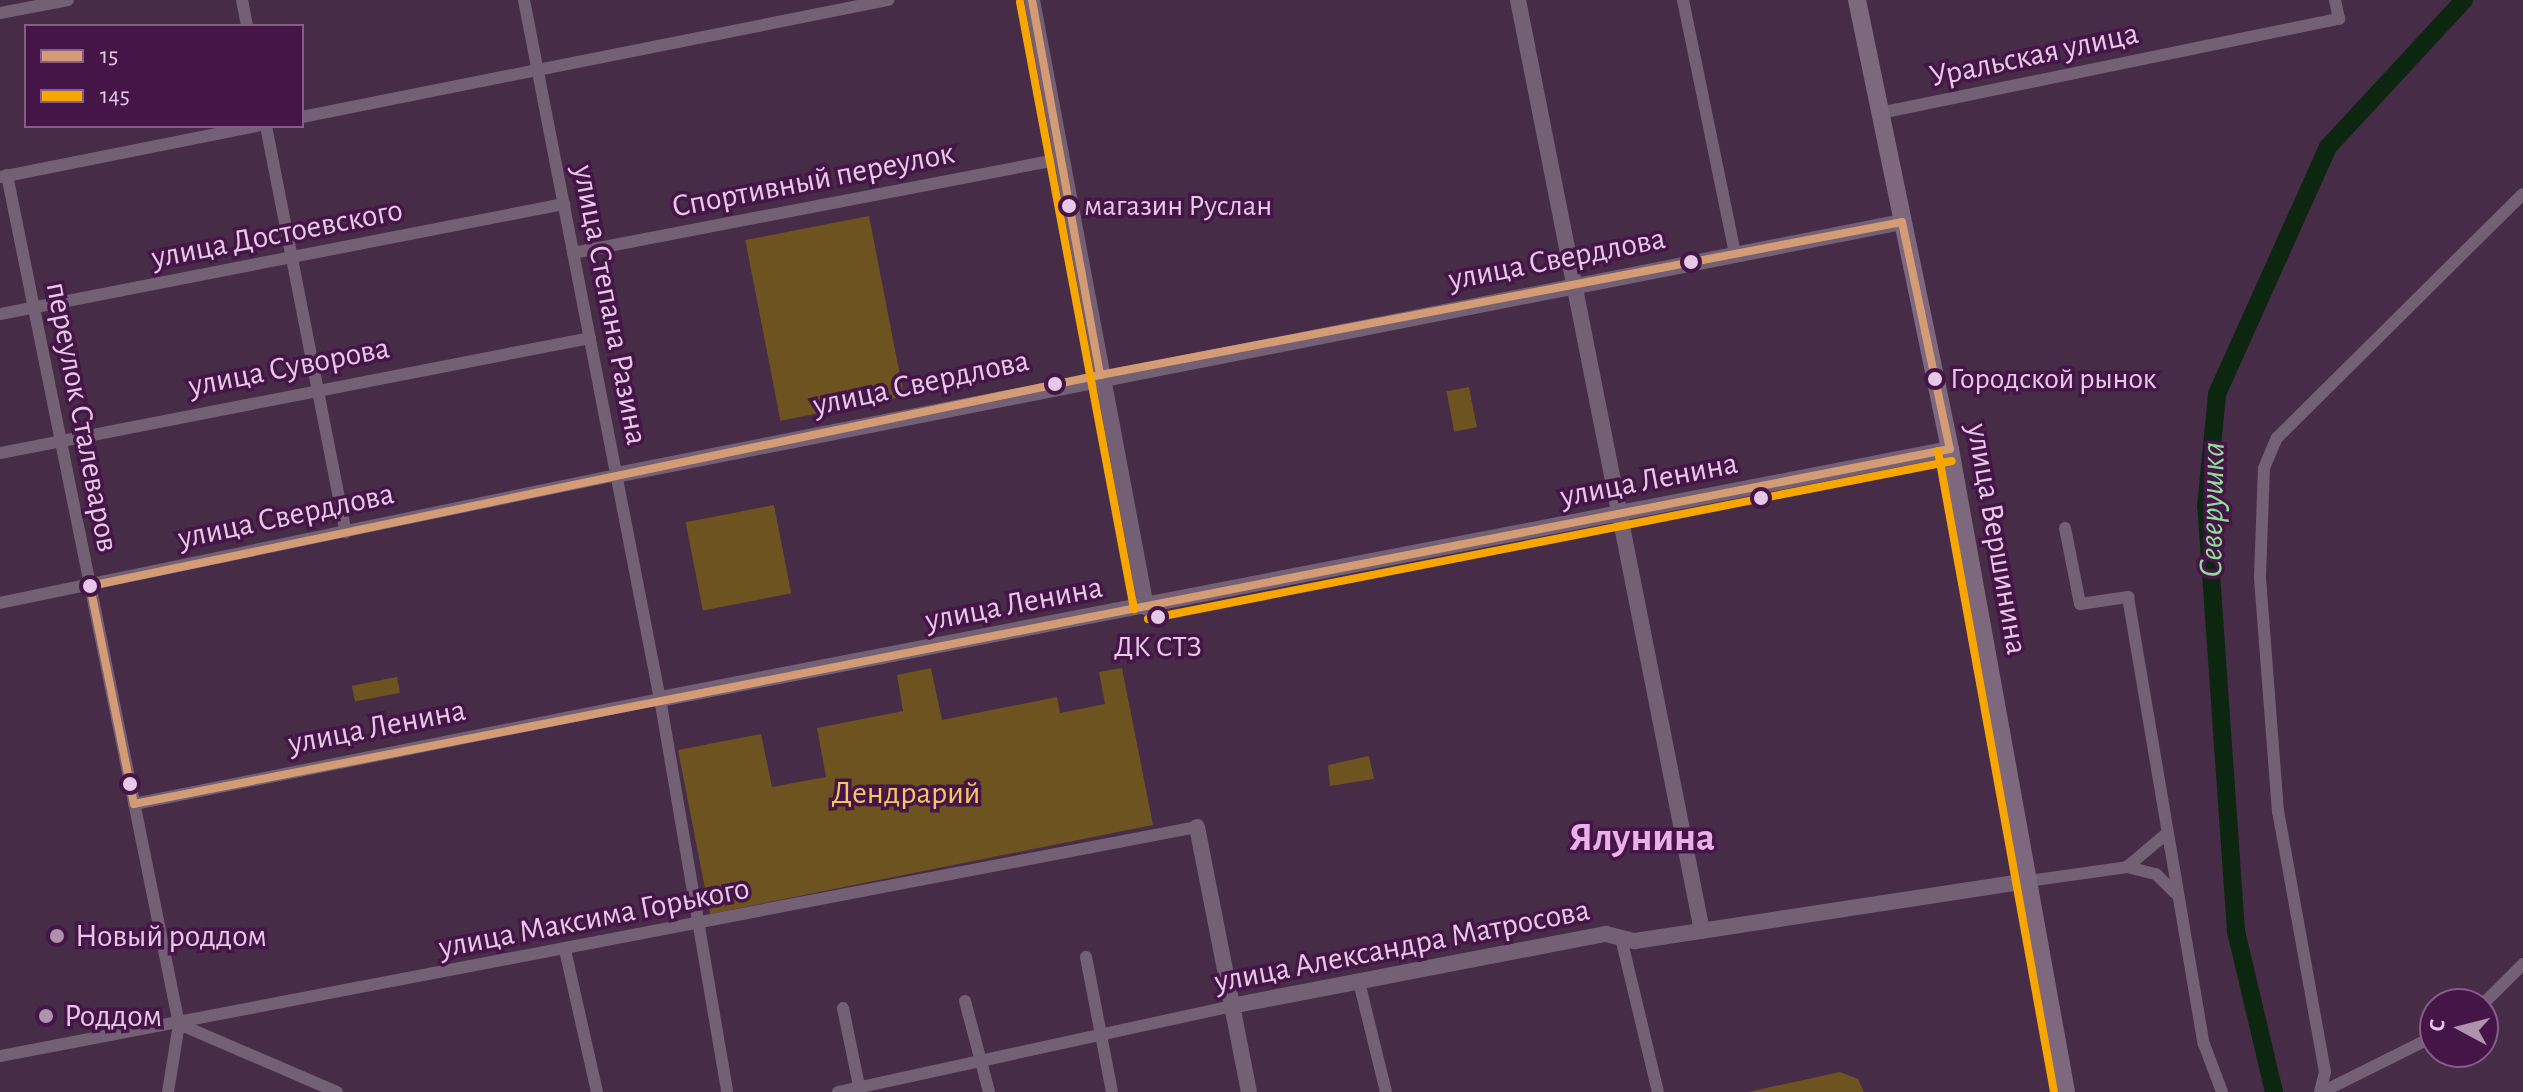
<!DOCTYPE html>
<meta charset="utf-8">
<style>
body{margin:0}
#map{position:relative;width:2523px;height:1092px;overflow:hidden;background:#462c47;font-family:"Alegreya Sans",sans-serif}
div>[style]{position:absolute}
[style*='--x']{left:calc(var(--x)*1px);top:calc(var(--y)*1px);width:calc(var(--w)*1px);rotate:calc(var(--a)*1deg)}
.green>*{inset:0;background:#6c531f;transform-origin:0 0}
.river>*{height:18px;margin:-9px;padding:0 9px;transform-origin:9px;border-radius:9px;background:#0c2610}
.street>*{height:12px;margin:-6px;padding:0 6px;transform-origin:6px;border-radius:6px;background:#736074}
.secondary>*{height:16px;margin:-8px;padding:0 8px;transform-origin:8px;border-radius:8px;background:#736074}
.primary>*{height:18px;margin:-9px;padding:0 9px;transform-origin:9px;border-radius:9px;background:#7e687e}
.bus-1>*{height:8px;margin:-4px;padding:0 4px;transform-origin:4px;border-radius:4px;background:#d39c74}
.bus-2>*{height:8px;margin:-4px;padding:0 4px;transform-origin:4px;border-radius:4px;background:#f7a600}
.dots>*{width:22px;height:22px;translate:-50% -50%;box-sizing:border-box;border:4px solid #461548;border-radius:50%}
span{translate:-50% -50%;white-space:nowrap;text-align:center;line-height:1.15;-webkit-text-stroke:7px #461548;paint-order:stroke}
.bus-label{font-size:30px;color:#e6c9e6}
.left{translate:0 -50%;text-align:left}
.street-label{font-size:32px;color:#e6c9e6}
.park-label{font-size:32px;color:#f3c75e}
.poi-label{font-size:32px;color:#e6c9e6}
.water-label{font-size:34px;color:#8de095;font-style:italic}
.district-label{font-size:40px;color:#eab0ea;font-weight:700}
.legend{position:absolute;left:24px;top:24px;width:280px;height:104px;box-sizing:border-box;background:#461548;border:2px solid #865d87;margin:0;padding:10px 14px;list-style:none;font-size:24px;color:#e6c9e6}
.legend li{display:flex;align-items:center;gap:16px;height:40px}
.legend b{width:40px;border:2px solid #865d87}
.north{position:absolute;left:2419px;top:988px;width:80px;height:80px;box-sizing:border-box;background:#461548;border:2px solid #865d87;border-radius:50%;rotate:277deg;font-size:22px;font-weight:700;line-height:32px;text-align:center;color:#e6c9e6}
.north::after{content:'';display:block;margin:auto;width:28px;height:36px;background:#ae92ae;clip-path:polygon(50% 0,100% 100%,50% 72%,0 100%)}
</style>
<div id="map">
<div class="green">
<i style="left:869px;top:216px;width:184px;height:126px;rotate:79deg"></i>
<i style="left:1469px;top:387px;width:41px;height:23px;rotate:79deg"></i>
<i style="left:774px;top:505px;width:90px;height:90px;rotate:79deg"></i>
<i style="clip-path:polygon(931px 668px,942px 720px,1057px 697px,1060px 713px,1105px 704px,1099px 672px,1122px 668px,1153px 825px,710px 914px,678px 750px,761px 734px,772px 787px,826px 777px,817px 728px,903px 711px,897px 675px)"></i>
<i style="left:397px;top:677px;width:16px;height:46px;rotate:79deg"></i>
<i style="clip-path:polygon(1369px 756px,1374px 779px,1330px 786px,1328px 765px)"></i>
<i style="clip-path:polygon(1840px 1072px,1858px 1079px,1864px 1092px,1748px 1092px)"></i>
</div>
<div class="river">
<i style="--x:2274;--y:1092;--w:165;--a:-103.3"></i>
<i style="--x:2236;--y:931;--w:425;--a:-94"></i>
<i style="--x:2206;--y:507;--w:114;--a:-84.4"></i>
<i style="--x:2217;--y:394;--w:271;--a:-65.8"></i>
<i style="--x:2328;--y:147;--w:200;--a:-47.2"></i>
</div>
<div class="street">
<i style="--x:242;--y:0;--w:26;--a:79"></i>
<i style="--x:524;--y:0;--w:723;--a:79"></i>
<i style="--x:662;--y:710;--w:387;--a:80.3"></i>
<i style="--x:1683;--y:0;--w:259;--a:78.4"></i>
<i style="--x:0;--y:13;--w:69;--a:-10.8"></i>
<i style="--x:1880;--y:113;--w:469;--a:-11.6"></i>
<i style="--x:2339;--y:19;--w:19;--a:-102"></i>
<i style="--x:302;--y:117;--w:598;--a:-11.29"></i>
<i style="--x:266;--y:126;--w:414;--a:78.9"></i>
<i style="--x:7;--y:175;--w:866;--a:78.55"></i>
<i style="--x:179;--y:1024;--w:69;--a:99.2"></i>
<i style="--x:1;--y:177;--w:261;--a:-11.3"></i>
<i style="--x:573;--y:253;--w:498;--a:-10.9"></i>
<i style="--x:0;--y:314;--w:575;--a:-11.04"></i>
<i style="--x:0;--y:453;--w:601;--a:-11.03"></i>
<i style="--x:2065;--y:528;--w:77;--a:78.8"></i>
<i style="--x:2080;--y:604;--w:49;--a:-8.3"></i>
<i style="--x:2128;--y:597;--w:453;--a:80.4"></i>
<i style="--x:2204;--y:1044;--w:51;--a:69.4"></i>
<i style="--x:0;--y:603;--w:629;--a:-11.74"></i>
<i style="--x:134;--y:804;--w:536;--a:-11.29"></i>
<i style="--x:2127;--y:867;--w:51;--a:-40.2"></i>
<i style="--x:2028;--y:881;--w:100;--a:-8"></i>
<i style="--x:2127;--y:867;--w:30;--a:14"></i>
<i style="--x:2156;--y:874;--w:27;--a:45"></i>
<i style="--x:1621;--y:938;--w:158;--a:76.5"></i>
<i style="--x:565;--y:950;--w:146;--a:77.3"></i>
<i style="--x:1086;--y:957;--w:137;--a:79.1"></i>
<i style="--x:1360;--y:986;--w:109;--a:76.2"></i>
<i style="--x:965;--y:1001;--w:94;--a:75.2"></i>
<i style="--x:2483;--y:1004;--w:57;--a:-45"></i>
<i style="--x:843;--y:1008;--w:85;--a:78.4"></i>
<i style="--x:179;--y:1024;--w:172;--a:23.3"></i>
<i style="--x:0;--y:1056;--w:1219;--a:-10.83"></i>
<i style="--x:838;--y:1092;--w:402;--a:-12.3"></i>
<i style="--x:2320;--y:1092;--w:21;--a:-76"></i>
<i style="--x:2325;--y:1072;--w:264;--a:-100.2"></i>
<i style="--x:2278;--y:812;--w:237;--a:-94.4"></i>
<i style="--x:2260;--y:576;--w:108;--a:-87.9"></i>
<i style="--x:2264;--y:468;--w:33;--a:-67"></i>
<i style="--x:2277;--y:438;--w:346;--a:-44.8"></i>
<i style="--x:2322;--y:1092;--w:126;--a:-26.4"></i>
</div>
<div class="secondary">
<i style="--x:1032;--y:0;--w:618;--a:79.36"></i>
<i style="--x:1518;--y:0;--w:949;--a:78.82"></i>
<i style="--x:616;--y:475;--w:1311;--a:-11.13"></i>
<i style="--x:660;--y:699;--w:1314;--a:-10.97"></i>
<i style="--x:1197;--y:827;--w:270;--a:78.9"></i>
<i style="--x:1231;--y:1006;--w:382;--a:-10.9"></i>
<i style="--x:1606;--y:934;--w:30;--a:14"></i>
<i style="--x:1635;--y:941;--w:398;--a:-8.7"></i>
</div>
<div class="primary">
<i style="--x:1857;--y:0;--w:459;--a:78.3"></i>
<i style="--x:1950;--y:449;--w:653;--a:79.77"></i>
</div>
<div class="bus-1">
<i style="--x:1032;--y:0;--w:381;--a:79.7"></i>
<i style="--x:1902;--y:222;--w:232;--a:78.1"></i>
<i style="--x:1950;--y:449;--w:1850;--a:168.94"></i>
<i style="--x:134;--y:804;--w:222;--a:-101.4"></i>
<i style="--x:90;--y:586;--w:1032;--a:-11.8"></i>
<i style="--x:1100;--y:375;--w:816;--a:-10.8"></i>
</div>
<div class="bus-2">
<i style="--x:1020;--y:2;--w:618;--a:79.36"></i>
<i style="--x:1938;--y:451;--w:651;--a:79.74"></i>
<i style="--x:1148;--y:619;--w:819;--a:-11.12"></i>
</div>
<div class="dots">
<i style="left:1069px;top:206px;background:#e6c9e6"></i>
<i style="left:1691px;top:262px;background:#e6c9e6"></i>
<i style="left:1935px;top:379px;background:#e6c9e6"></i>
<i style="left:1055px;top:384px;background:#e6c9e6"></i>
<i style="left:1761px;top:498px;background:#e6c9e6"></i>
<i style="left:90px;top:586px;background:#e6c9e6"></i>
<i style="left:1158px;top:617px;background:#e6c9e6"></i>
<i style="left:130px;top:784px;background:#e6c9e6"></i>
<i style="left:57px;top:936px;background:#ae92ae"></i>
<i style="left:46px;top:1016px;background:#ae92ae"></i>
</div>
<div class="bus-label">
<span class="left" style="left:1084px;top:206px">магазин Руслан</span>
<span class="left" style="left:1950px;top:379px">Городской рынок</span>
<span style="left:1158px;top:647px">ДК СТЗ</span>
</div>
<div class="street-label">
<span style="left:2034px;top:55px;rotate:-12deg">Уральская улица</span>
<span style="left:813px;top:180px;rotate:-11deg">Спортивный переулок</span>
<span style="left:277px;top:234px;rotate:-11deg">улица Достоевского</span>
<span style="left:1557px;top:259px;rotate:-11deg">улица Свердлова</span>
<span style="left:610px;top:305px;rotate:79deg">улица Степана Разина</span>
<span style="left:289px;top:367px;rotate:-11deg">улица Суворова</span>
<span style="left:921px;top:383px;rotate:-12deg">улица Свердлова</span>
<span style="left:82px;top:417px;rotate:79deg">переулок Сталеваров</span>
<span style="left:1649px;top:480px;rotate:-11deg">улица Ленина</span>
<span style="left:286px;top:516px;rotate:-12deg">улица Свердлова</span>
<span style="left:1997px;top:539px;rotate:80deg">улица Вершинина</span>
<span style="left:1014px;top:604px;rotate:-11deg">улица Ленина</span>
<span style="left:377px;top:727px;rotate:-11deg">улица Ленина</span>
<span style="left:594px;top:918px;rotate:-11deg">улица Максима Горького</span>
<span style="left:1402px;top:946px;rotate:-11deg">улица Александра Матросова</span>
</div>
<div class="park-label">
<span style="left:906px;top:793px">Дендрарий</span>
</div>
<div class="poi-label">
<span class="left" style="left:75px;top:936px">Новый роддом</span>
<span class="left" style="left:64px;top:1016px">Роддом</span>
</div>
<div class="water-label">
<span style="left:2213px;top:510px;rotate:-89deg">Северушка</span>
</div>
<div class="district-label">
<span style="left:1642px;top:838px">Ялунина</span>
</div>
<ul class="legend">
<li><b style="height:10px;background:#d39c74"></b>15</li>
<li><b style="height:10px;background:#f7a600"></b>145</li>
</ul>
<div class="north">С</div>
</div>
